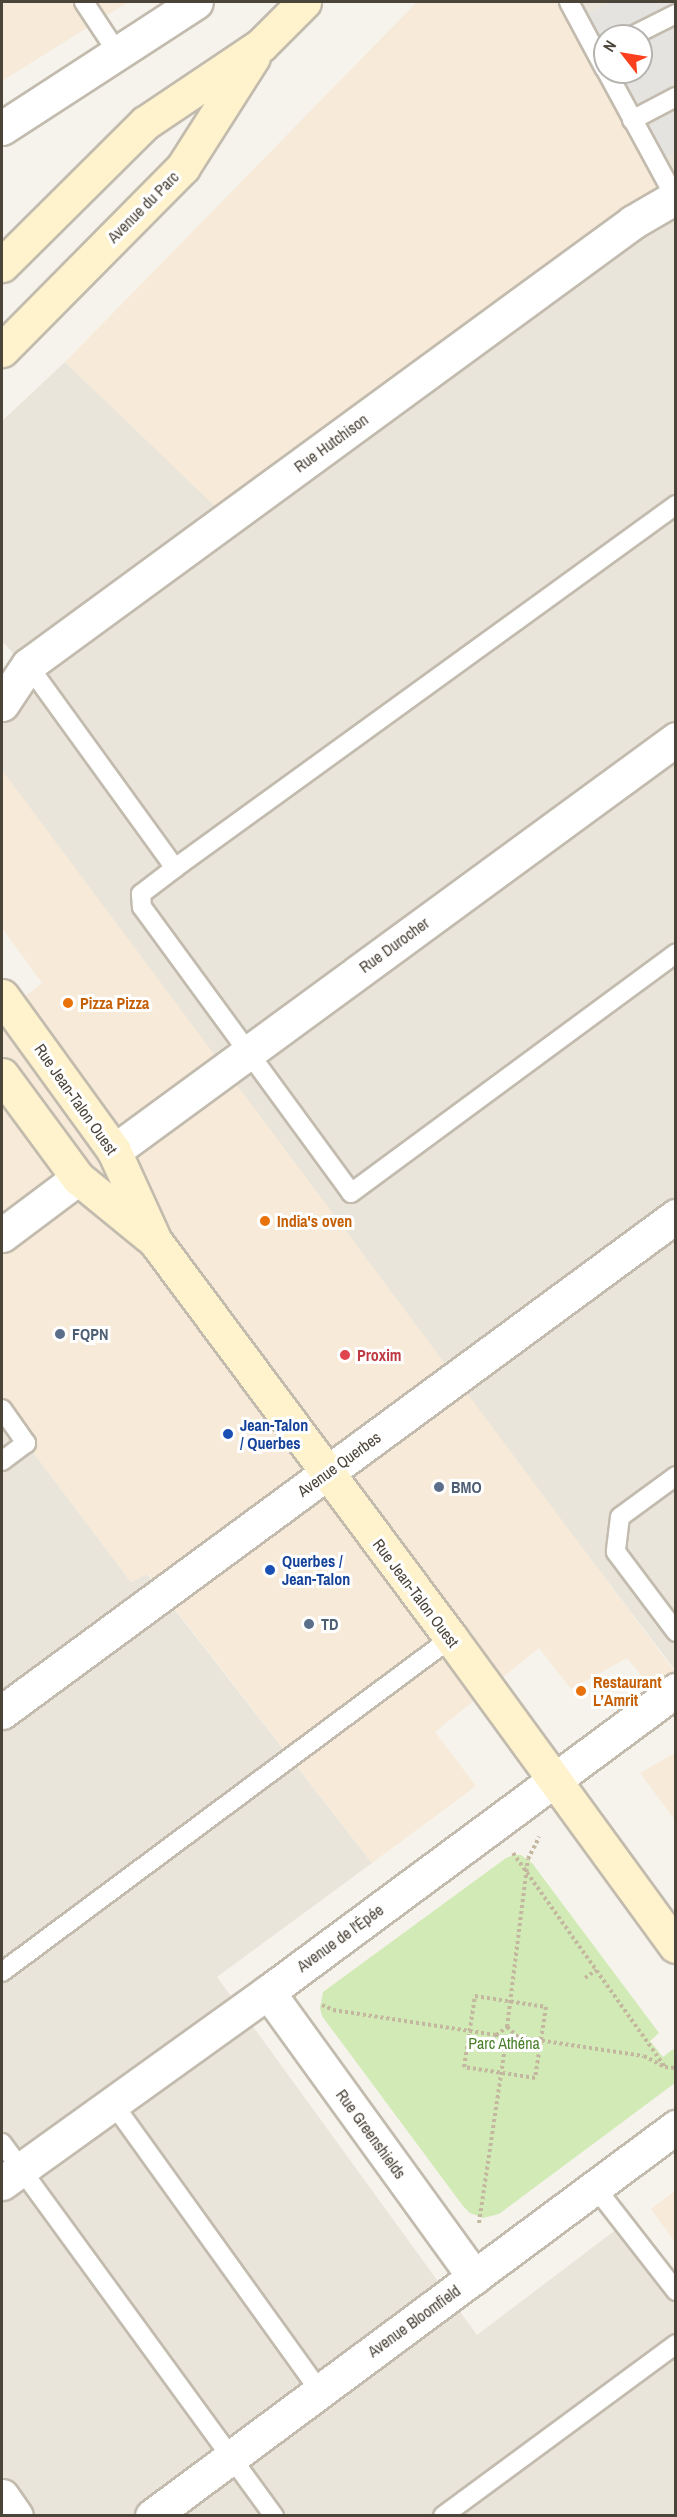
<!DOCTYPE html>
<meta charset="utf-8">
<style>
body{margin:0}
#map{position:relative;width:677px;height:2517px;overflow:hidden;background:#f6f3ec;font-family:"Archivo Narrow",sans-serif}
div>[style]{position:absolute}
[style*='--x']{left:calc(var(--x)*1px);top:calc(var(--y)*1px);width:calc(var(--w)*1px);rotate:calc(var(--a)*1deg)}
.residential>*{inset:0;background:#eae5da}
.commercial>*{inset:0;background:#f7ead8}
.green>*{inset:0;background:#d2eab5}
.parking>*{inset:0;background:#e5e3e0}
.path>*{height:4px;margin-top:-2px;transform-origin:0;background:repeating-linear-gradient(90deg,#c4b79f 0 3px,transparent 0 6px)}
.roads{filter:drop-shadow(2px 0 #c2bbae) drop-shadow(-2px 0 #c2bbae) drop-shadow(0 2px #c2bbae) drop-shadow(0 -2px #c2bbae)}
.service>*{height:18px;margin:-9px;padding:0 9px;transform-origin:9px;border-radius:9px;background:#fff}
.minor>*{height:33px;margin:-16.5px;padding:0 16.5px;transform-origin:16.5px;border-radius:16.5px;background:#fff}
.tertiary>*{height:33px;margin:-16.5px;padding:0 16.5px;transform-origin:16.5px;border-radius:16.5px;background:#fff}
.secondary>*{height:33px;margin:-16.5px;padding:0 16.5px;transform-origin:16.5px;border-radius:16.5px;background:#fff3cd}
.dots>*{width:16px;height:16px;translate:-50% -50%;box-sizing:border-box;border:3px solid #fff;border-radius:50%}
span{translate:-50% -50%;white-space:nowrap;text-align:center;line-height:1.15;-webkit-text-stroke:6px #fff;paint-order:stroke}
.street-label{font-size:16px;color:#4b4439}
.food-label{font-size:16px;color:#c56008;font-weight:700}
.left{translate:0 -50%;text-align:left}
.service-label{font-size:16px;color:#4e5e75;font-weight:700}
.health-label{font-size:16px;color:#be3a42;font-weight:700}
.transit-label{font-size:16px;color:#164399;font-weight:700}
.park-label{font-size:16px;color:#4a7f2a}
.frame{position:absolute;inset:0;border:3px solid #4b4439;pointer-events:none}
.north{position:absolute;left:593px;top:24px;width:60px;height:60px;box-sizing:border-box;background:#fff;border:2px solid #b7b4b0;border-radius:50%;rotate:301deg;font-size:16px;font-weight:700;line-height:24px;text-align:center;color:#4b4439}
.north::after{content:'';display:block;margin:auto;width:21px;height:27px;background:#fc3f1d;clip-path:polygon(50% 0,100% 100%,50% 72%,0 100%)}
</style>
<div id="map">
<div class="residential">
<i style="clip-path:polygon(evenodd,564px 2px,675px 2px,675px 1670px,2px 785px,2px 709px,30px 672px,2px 641px,2px 421px,65px 362px,228px 518px,564px 2px,605px 36px,641px 36px,641px 72px,605px 72px,605px 36px)"></i>
<i style="clip-path:polygon(2px 1411px,131px 1582px,147px 1574px,372px 1863px,217px 1977px,477px 2335px,630px 2219px,675px 2306px,675px 2515px,2px 2515px)"></i>
</div>
<div class="commercial">
<i style="clip-path:polygon(2px 2px,128px 2px,2px 81px)"></i>
<i style="clip-path:polygon(417px 2px,564px 2px,669px 201px,228px 519px,65px 362px)"></i>
<i style="clip-path:polygon(2px 770px,675px 1672px,675px 1717px,627px 1658px,571px 1689px,539px 1648px,435px 1732px,476px 1786px,372px 1863px,148px 1574px,131px 1582px,2px 1411px,2px 1015px,42px 983px,2px 928px)"></i>
<i style="clip-path:polygon(675px 1753px,675px 1820px,640px 1773px)"></i>
<i style="clip-path:polygon(675px 2191px,675px 2242px,651px 2209px)"></i>
</div>
<div class="green">
<i style="clip-path:polygon(514px 1855px,521px 1855px,532px 1863px,659px 2033px,650px 2041px,663px 2057px,673px 2049px,675px 2053px,675px 2083px,499px 2214px,483px 2218px,470px 2213px,463px 2206px,322px 2016px,320px 2008px,323px 1992px,506px 1858px)"></i>
</div>
<div class="parking">
<i style="clip-path:polygon(611px 2px,675px 2px,675px 153px,659px 162px,612px 72px,641px 72px,641px 36px,605px 36px,605px 58px,583px 16px)"></i>
</div>
<div class="path">
<i style="--x:513;--y:1853;--w:262;--a:54.6"></i>
<i style="--x:585;--y:1978;--w:14;--a:-36"></i>
<i style="--x:475;--y:1996;--w:72;--a:8.8"></i>
<i style="--x:546;--y:2007;--w:72;--a:98.8"></i>
<i style="--x:535;--y:2078;--w:72;--a:-171.2"></i>
<i style="--x:464;--y:2067;--w:72;--a:-81.2"></i>
<i style="--x:322;--y:2005;--w:12;--a:24"></i>
<i style="--x:333;--y:2010;--w:165;--a:8.7"></i>
<i style="--x:507;--y:2027;--w:15;--a:42"></i>
<i style="--x:518;--y:2037;--w:127;--a:8.6"></i>
<i style="--x:644;--y:2056;--w:24;--a:28"></i>
<i style="--x:665;--y:2067;--w:11;--a:5"></i>
<i style="--x:505;--y:2046;--w:16;--a:-35"></i>
<i style="--x:479;--y:2223;--w:179;--a:-81.6"></i>
<i style="--x:505;--y:2046;--w:14;--a:-129"></i>
<i style="--x:496;--y:2035;--w:14;--a:-36"></i>
<i style="--x:507;--y:2027;--w:169;--a:-82.9"></i>
<i style="--x:528;--y:1859;--w:25;--a:-63"></i>
</div>
<div class="roads">
<div class="service">
<i style="--x:84;--y:2;--w:60;--a:56.6"></i>
<i style="--x:569;--y:2;--w:76;--a:61.8"></i>
<i style="--x:632;--y:36;--w:49;--a:-26.6"></i>
<i style="--x:607;--y:72;--w:142;--a:61.5"></i>
<i style="--x:632;--y:120;--w:50;--a:-27.6"></i>
<i style="--x:28;--y:665;--w:251;--a:54.1"></i>
<i style="--x:175;--y:868;--w:619;--a:-35.93"></i>
<i style="--x:175;--y:868;--w:43;--a:142.6"></i>
<i style="--x:141;--y:894;--w:13;--a:86"></i>
<i style="--x:142;--y:907;--w:354;--a:53.8"></i>
<i style="--x:351;--y:1193;--w:404;--a:-36.4"></i>
<i style="--x:2;--y:1409;--w:42;--a:54.8"></i>
<i style="--x:26;--y:1443;--w:30;--a:143"></i>
<i style="--x:676;--y:1476;--w:69;--a:143.8"></i>
<i style="--x:620;--y:1517;--w:35;--a:97"></i>
<i style="--x:616;--y:1552;--w:100;--a:53.1"></i>
<i style="--x:2;--y:1972;--w:560;--a:-36.64"></i>
<i style="--x:112;--y:2102;--w:355;--a:54.3"></i>
<i style="--x:2;--y:2143;--w:462;--a:53.9"></i>
<i style="--x:595;--y:2187;--w:132;--a:52.1"></i>
<i style="--x:443;--y:2516;--w:290;--a:-36.4"></i>
</div>
<div class="minor">
<i style="--x:2;--y:128;--w:231;--a:-33"></i>
<i style="--x:2;--y:704;--w:47;--a:-56.3"></i>
<i style="--x:28;--y:665;--w:750;--a:-36.21"></i>
<i style="--x:633;--y:222;--w:50;--a:-30.2"></i>
<i style="--x:114;--y:1151;--w:697;--a:-36.24"></i>
<i style="--x:2;--y:1235;--w:95;--a:-36.9"></i>
<i style="--x:268;--y:1992;--w:352;--a:54.1"></i>
<i style="--x:2;--y:2183;--w:327;--a:-35.7"></i>
<i style="--x:268;--y:1992;--w:508;--a:-36.51"></i>
<i style="--x:2;--y:2496;--w:24;--a:55"></i>
<i style="--x:152;--y:2516;--w:653;--a:-36.59"></i>
</div>
<div class="tertiary">
<i style="--x:2;--y:1712;--w:837;--a:-36.35"></i>
</div>
<div class="secondary">
<i style="--x:2;--y:265;--w:202;--a:-44.8"></i>
<i style="--x:145;--y:123;--w:140;--a:-33.9"></i>
<i style="--x:261;--y:45;--w:61;--a:-45"></i>
<i style="--x:2;--y:350;--w:257;--a:-45.3"></i>
<i style="--x:183;--y:167;--w:130;--a:-57.5"></i>
<i style="--x:2;--y:996;--w:191;--a:54.1"></i>
<i style="--x:114;--y:1151;--w:99;--a:65.5"></i>
<i style="--x:155;--y:1241;--w:495;--a:53.3"></i>
<i style="--x:451;--y:1638;--w:381;--a:53.9"></i>
<i style="--x:2;--y:1075;--w:128;--a:53.6"></i>
<i style="--x:78;--y:1178;--w:92;--a:39.2"></i>
</div>
</div>
<div class="dots">
<i style="left:68px;top:1003px;background:#e8710a"></i>
<i style="left:265px;top:1221px;background:#e8710a"></i>
<i style="left:60px;top:1334px;background:#5c6f8a"></i>
<i style="left:345px;top:1355px;background:#e0444e"></i>
<i style="left:228px;top:1434px;background:#1a4fb4"></i>
<i style="left:439px;top:1487px;background:#5c6f8a"></i>
<i style="left:270px;top:1570px;background:#1a4fb4"></i>
<i style="left:309px;top:1624px;background:#5c6f8a"></i>
<i style="left:581px;top:1691px;background:#e8710a"></i>
</div>
<div class="street-label">
<span style="left:143px;top:207px;rotate:-45deg">Avenue du Parc</span>
<span style="left:331px;top:443px;rotate:-36deg">Rue Hutchison</span>
<span style="left:394px;top:945px;rotate:-36deg">Rue Durocher</span>
<span style="left:76px;top:1099px;rotate:55deg">Rue Jean-Talon Ouest</span>
<span style="left:339px;top:1464px;rotate:-36deg">Avenue Querbes</span>
<span style="left:416px;top:1593px;rotate:53deg">Rue Jean-Talon Ouest</span>
<span style="left:340px;top:1938px;rotate:-36deg">Avenue de l'Épée</span>
<span style="left:371px;top:2134px;rotate:54deg">Rue Greenshields</span>
<span style="left:414px;top:2321px;rotate:-36deg">Avenue Bloomfield</span>
</div>
<div class="food-label">
<span class="left" style="left:80px;top:1003px">Pizza Pizza</span>
<span class="left" style="left:277px;top:1221px">India's oven</span>
<span class="left" style="left:593px;top:1691px">Restaurant<br>L’Amrit</span>
</div>
<div class="service-label">
<span class="left" style="left:72px;top:1334px">FQPN</span>
<span class="left" style="left:451px;top:1487px">BMO</span>
<span class="left" style="left:321px;top:1624px">TD</span>
</div>
<div class="health-label">
<span class="left" style="left:357px;top:1355px">Proxim</span>
</div>
<div class="transit-label">
<span class="left" style="left:240px;top:1434px">Jean-Talon<br>/ Querbes</span>
<span class="left" style="left:282px;top:1570px">Querbes /<br>Jean-Talon</span>
</div>
<div class="park-label">
<span style="left:504px;top:2043px">Parc Athéna</span>
</div>
<div class="frame"></div>
<div class="north">N</div>
</div>
